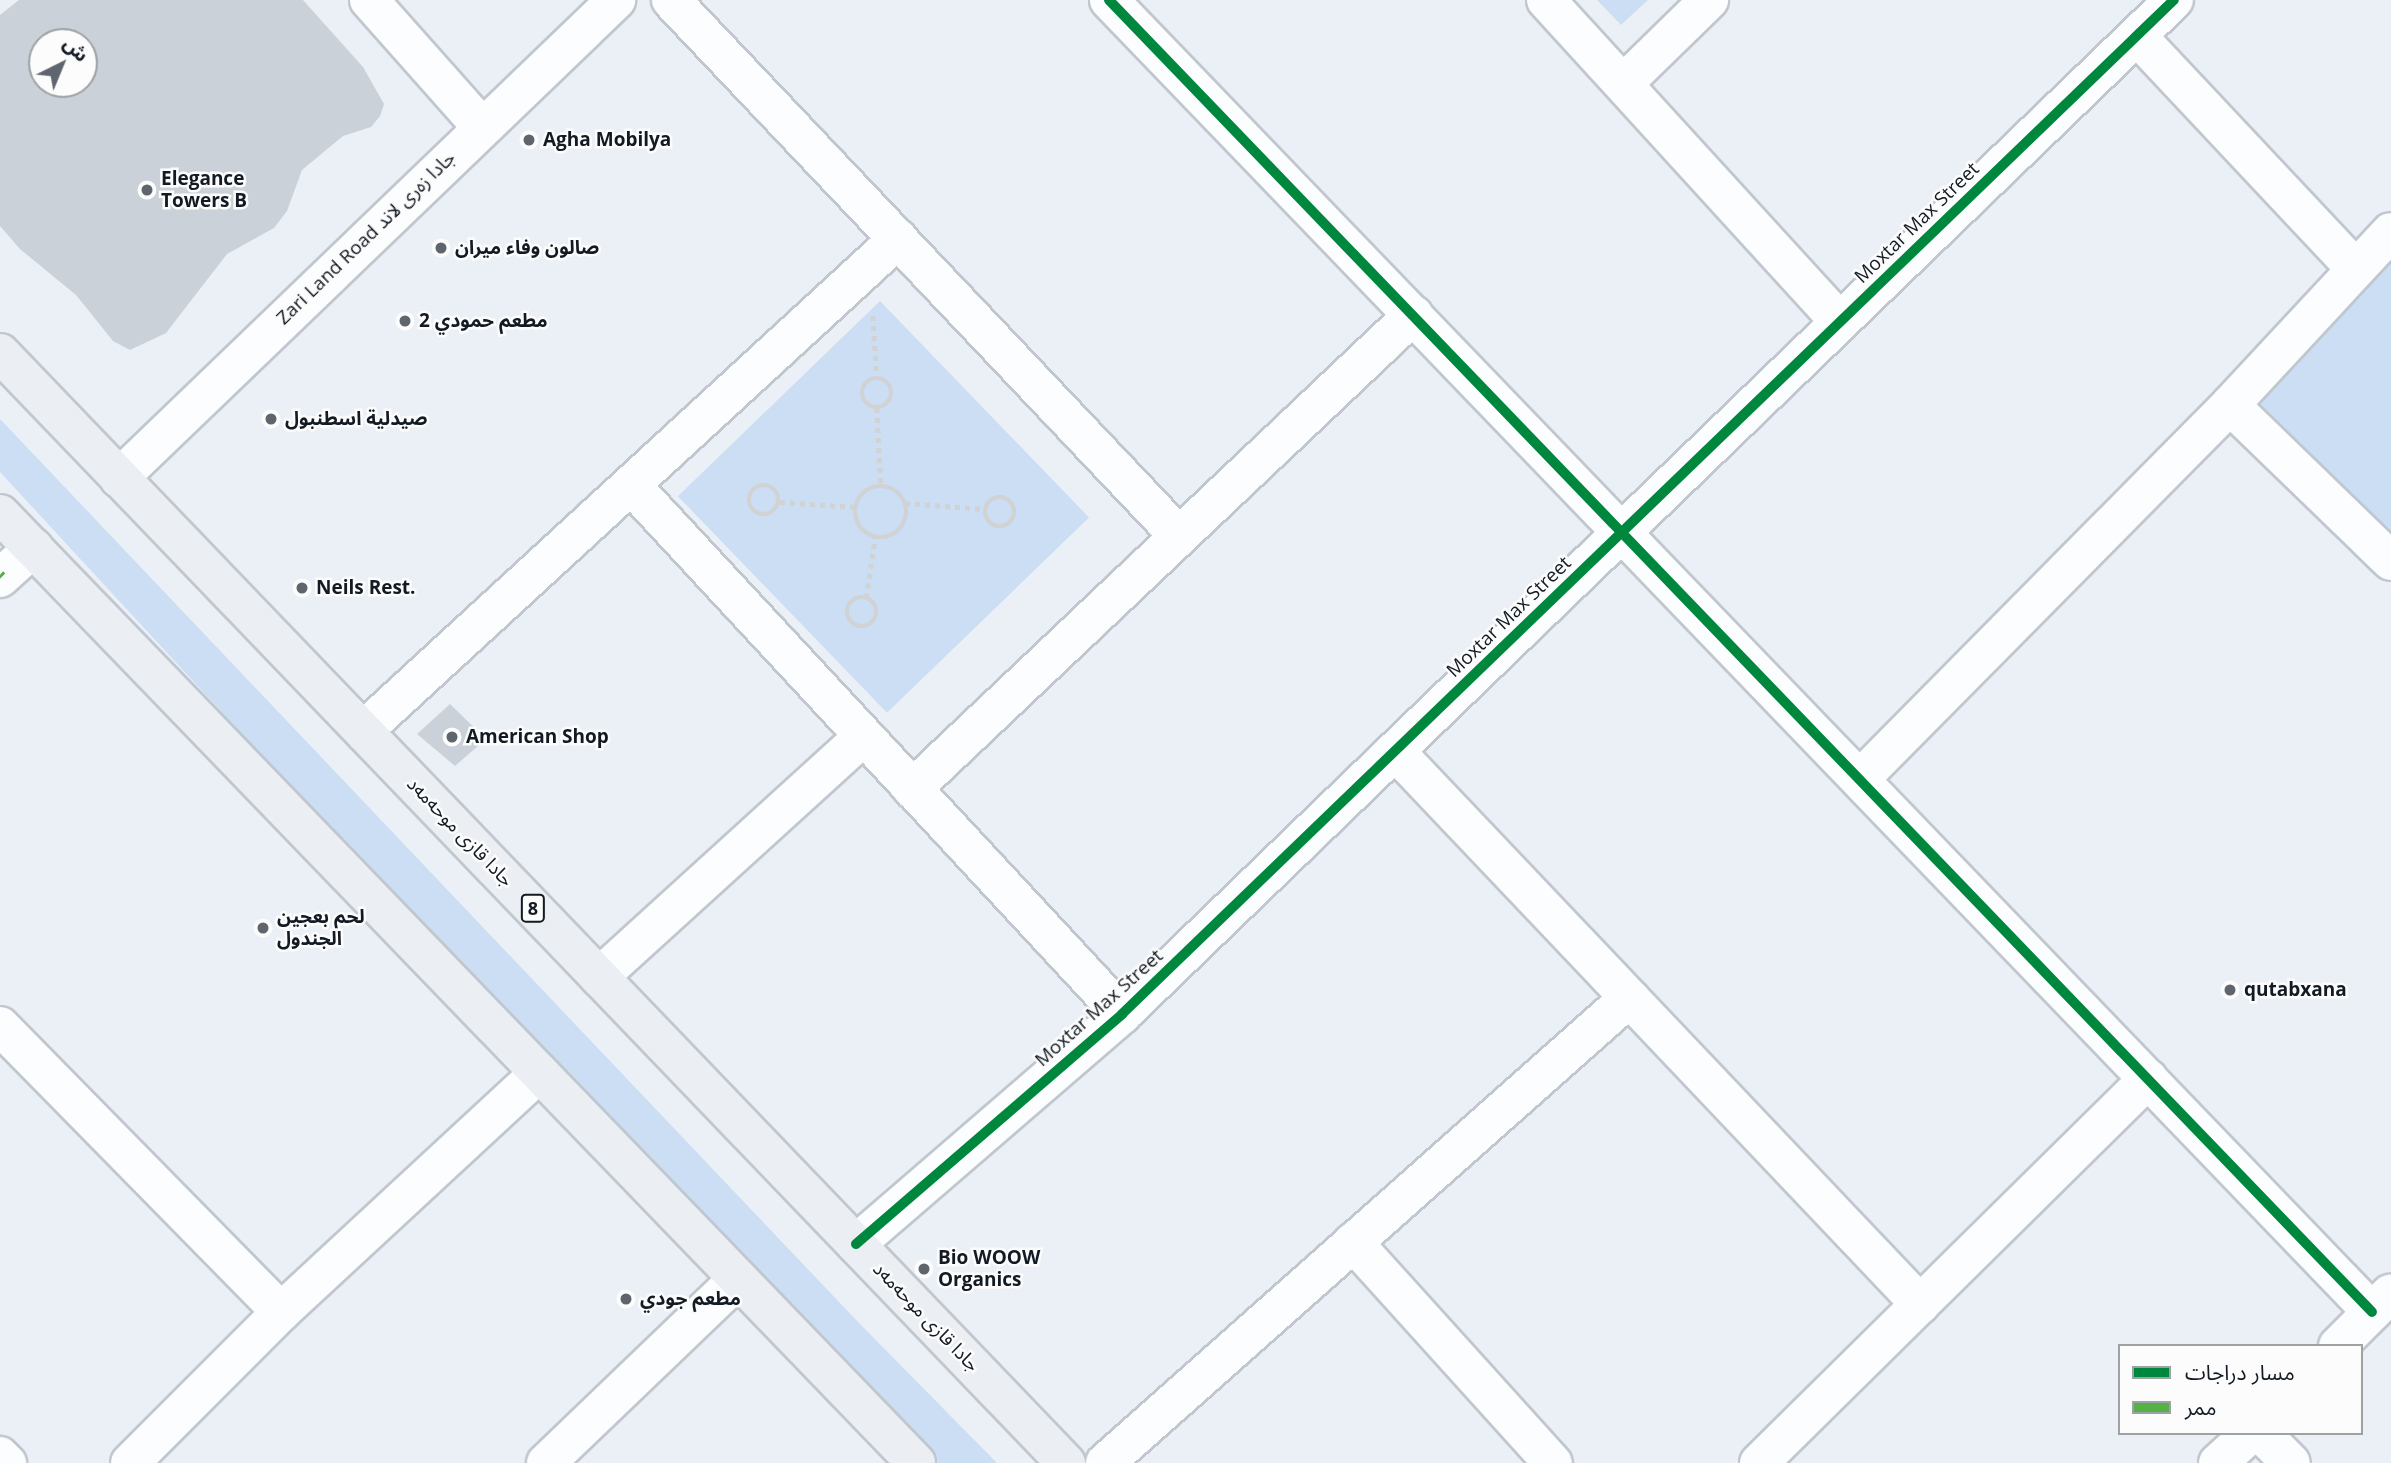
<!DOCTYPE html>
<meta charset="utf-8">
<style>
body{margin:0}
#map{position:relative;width:2391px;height:1463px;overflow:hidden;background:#ebf0f6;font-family:"Open Sans","Noto Sans Arabic",sans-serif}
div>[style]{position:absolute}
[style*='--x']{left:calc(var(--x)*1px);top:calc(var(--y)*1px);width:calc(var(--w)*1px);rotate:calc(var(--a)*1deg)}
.green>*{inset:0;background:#cbdef4;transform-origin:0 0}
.building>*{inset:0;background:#cad1d8}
.path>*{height:4.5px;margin-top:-2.25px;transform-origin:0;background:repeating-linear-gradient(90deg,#d0d2d4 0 5px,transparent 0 10px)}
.path>.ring{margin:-2.25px;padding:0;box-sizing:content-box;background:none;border:4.5px solid #d0d2d4;border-radius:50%}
.roads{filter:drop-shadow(2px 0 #c0c7ce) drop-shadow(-2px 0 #c0c7ce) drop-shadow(0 2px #c0c7ce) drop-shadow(0 -2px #c0c7ce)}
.minor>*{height:38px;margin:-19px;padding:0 19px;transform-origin:19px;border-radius:19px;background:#fcfdfe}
.major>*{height:38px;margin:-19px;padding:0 19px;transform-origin:19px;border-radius:19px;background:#ebeff4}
.quiet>*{height:9px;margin-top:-4.5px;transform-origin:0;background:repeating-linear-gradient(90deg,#54b145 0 18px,transparent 0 27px)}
.cycleway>*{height:10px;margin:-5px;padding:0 5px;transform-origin:5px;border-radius:5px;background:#00873e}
.dots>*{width:19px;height:19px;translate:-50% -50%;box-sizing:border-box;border:4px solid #fcfcfc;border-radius:50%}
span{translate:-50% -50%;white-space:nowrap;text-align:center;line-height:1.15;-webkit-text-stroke:5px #fcfcfc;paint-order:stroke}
.shield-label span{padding:2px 5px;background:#fcfcfc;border:2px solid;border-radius:5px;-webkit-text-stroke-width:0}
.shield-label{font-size:18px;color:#121a23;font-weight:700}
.poi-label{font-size:19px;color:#121a23;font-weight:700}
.left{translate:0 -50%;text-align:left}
.street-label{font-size:19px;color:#121a23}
.legend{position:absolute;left:2118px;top:1344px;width:245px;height:91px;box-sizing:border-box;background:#fcfcfc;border:2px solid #9ea2a5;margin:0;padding:9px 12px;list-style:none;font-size:21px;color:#121a23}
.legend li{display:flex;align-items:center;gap:14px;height:35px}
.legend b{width:35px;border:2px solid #9ea2a5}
.north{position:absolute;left:28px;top:28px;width:70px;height:70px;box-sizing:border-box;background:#fcfcfc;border:2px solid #9ea2a5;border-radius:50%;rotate:43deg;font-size:19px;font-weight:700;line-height:28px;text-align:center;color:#121a23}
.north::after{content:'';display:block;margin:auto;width:24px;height:32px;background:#5e656d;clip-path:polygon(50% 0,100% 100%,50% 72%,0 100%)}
</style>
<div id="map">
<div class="green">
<i style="clip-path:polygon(1597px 0,1648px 0,1621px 25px)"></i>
<i style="clip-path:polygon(2391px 262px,2391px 534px,2256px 401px)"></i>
<i style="left:880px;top:301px;width:301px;height:281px;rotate:46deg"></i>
<i style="clip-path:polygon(0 419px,859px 1323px,997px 1463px,938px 1463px,411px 917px,0 472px)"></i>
</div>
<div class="building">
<i style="clip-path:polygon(evenodd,19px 0,303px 0,363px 67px,384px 104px,380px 116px,371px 127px,343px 136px,302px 170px,287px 211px,274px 228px,227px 254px,166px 333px,130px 350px,113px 341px,76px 295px,20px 249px,0 226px,0 15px,19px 0,42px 42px,84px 42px,84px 84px,42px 84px,42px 42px)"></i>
<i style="clip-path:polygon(450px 704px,486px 739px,455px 766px,417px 734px)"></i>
</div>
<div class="path">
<i style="--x:873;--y:316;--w:62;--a:86.3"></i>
<i class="ring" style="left:862px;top:378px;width:25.5px;height:25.5px"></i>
<i style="--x:877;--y:408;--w:78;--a:87.1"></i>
<i class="ring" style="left:749px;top:485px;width:25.5px;height:25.5px"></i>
<i class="ring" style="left:855px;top:486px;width:47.5px;height:47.5px"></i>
<i class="ring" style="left:985px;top:497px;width:25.5px;height:25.5px"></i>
<i style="--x:780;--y:502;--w:75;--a:3.8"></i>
<i style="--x:905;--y:503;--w:80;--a:4.3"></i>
<i class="ring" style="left:847px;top:597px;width:25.5px;height:25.5px"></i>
<i style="--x:866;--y:598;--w:62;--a:-81.6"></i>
</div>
<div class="roads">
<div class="minor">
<i style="--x:369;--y:0;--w:169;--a:48.4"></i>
<i style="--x:671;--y:0;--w:738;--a:46.54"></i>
<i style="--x:1109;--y:0;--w:1821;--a:46.09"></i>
<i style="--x:1546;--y:0;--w:436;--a:47.6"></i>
<i style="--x:2137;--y:36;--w:318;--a:46.8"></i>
<i style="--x:1624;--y:83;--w:119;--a:-44.3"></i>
<i style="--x:2230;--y:405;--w:224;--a:44.1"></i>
<i style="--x:119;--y:478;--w:690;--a:-43.88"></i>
<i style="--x:631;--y:485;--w:722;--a:47.13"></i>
<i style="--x:0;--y:578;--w:45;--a:-42.3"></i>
<i style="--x:363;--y:731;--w:727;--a:-42.6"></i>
<i style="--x:1395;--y:751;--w:763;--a:46.49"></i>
<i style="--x:1860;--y:779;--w:526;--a:-45.31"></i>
<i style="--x:2230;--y:405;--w:236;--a:-47.1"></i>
<i style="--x:912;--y:789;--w:690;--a:-43.41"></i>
<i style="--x:599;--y:977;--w:357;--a:-42.3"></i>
<i style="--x:0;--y:1026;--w:401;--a:45.5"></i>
<i style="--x:1353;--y:1242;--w:298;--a:47.9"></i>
<i style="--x:856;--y:1244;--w:352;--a:-40.8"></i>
<i style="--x:1122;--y:1014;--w:1461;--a:-43.95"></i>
<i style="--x:2338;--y:1346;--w:74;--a:-45"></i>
<i style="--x:2261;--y:1433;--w:42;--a:45"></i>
<i style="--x:0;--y:1456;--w:10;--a:45"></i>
<i style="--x:130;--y:1463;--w:214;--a:-45"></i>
<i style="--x:281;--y:1312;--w:352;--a:-42.8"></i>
<i style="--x:546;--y:1463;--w:266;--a:-43.8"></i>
<i style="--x:1105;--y:1463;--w:701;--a:-41.59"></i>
<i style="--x:1759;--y:1463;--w:547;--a:-44.63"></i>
<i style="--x:2218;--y:1463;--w:45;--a:-42.3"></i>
</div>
<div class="major">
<i style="--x:0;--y:353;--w:1539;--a:46.16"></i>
<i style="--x:0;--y:514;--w:1319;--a:46.01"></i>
</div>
</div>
<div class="quiet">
<i style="--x:0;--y:574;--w:3;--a:45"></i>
</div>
<div class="cycleway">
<i style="--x:1109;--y:0;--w:1821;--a:46.09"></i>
<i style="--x:856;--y:1244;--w:352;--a:-40.8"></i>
<i style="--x:1122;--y:1014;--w:1461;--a:-43.95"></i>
</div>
<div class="dots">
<i style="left:529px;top:140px;background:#5e656d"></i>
<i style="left:147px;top:190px;background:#5e656d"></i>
<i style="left:441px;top:248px;background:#5e656d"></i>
<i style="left:405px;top:321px;background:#5e656d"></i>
<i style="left:271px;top:419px;background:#5e656d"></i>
<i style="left:302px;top:588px;background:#5e656d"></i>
<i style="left:452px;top:737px;background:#5e656d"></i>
<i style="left:263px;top:928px;background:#5e656d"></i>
<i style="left:2230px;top:990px;background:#5e656d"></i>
<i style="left:924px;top:1269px;background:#5e656d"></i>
<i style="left:626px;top:1299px;background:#5e656d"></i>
</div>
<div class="shield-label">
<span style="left:533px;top:908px">8</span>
</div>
<div class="poi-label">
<span class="left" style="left:543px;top:140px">Agha Mobilya</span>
<span class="left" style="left:161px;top:190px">Elegance<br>Towers B</span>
<span class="left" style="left:455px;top:248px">صالون وفاء ميران</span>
<span class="left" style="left:419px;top:321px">مطعم حمودي 2</span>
<span class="left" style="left:285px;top:419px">صيدلية اسطنبول</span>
<span class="left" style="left:316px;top:588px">Neils Rest.</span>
<span class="left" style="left:466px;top:737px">American Shop</span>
<span class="left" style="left:277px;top:928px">لحم بعجين<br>الجندول</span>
<span class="left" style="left:2244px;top:990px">qutabxana</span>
<span class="left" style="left:938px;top:1269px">Bio WOOW<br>Organics</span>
<span class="left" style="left:640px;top:1299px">مطعم جودي</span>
</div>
<div class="street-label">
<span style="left:1917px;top:223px;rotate:-44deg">Moxtar Max Street</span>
<span style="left:366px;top:238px;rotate:-44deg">Zari Land Road جادا زەری لاند</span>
<span style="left:1509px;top:617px;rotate:-44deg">Moxtar Max Street</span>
<span style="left:460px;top:832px;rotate:46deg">جادا قازی موحەمەد</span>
<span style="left:1099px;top:1008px;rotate:-42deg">Moxtar Max Street</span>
<span style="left:926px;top:1317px;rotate:46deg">جادا قازی موحەمەد</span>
</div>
<ul class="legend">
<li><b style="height:9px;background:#00873e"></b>مسار دراجات</li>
<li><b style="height:9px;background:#54b145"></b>ممر</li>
</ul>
<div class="north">ش</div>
</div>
